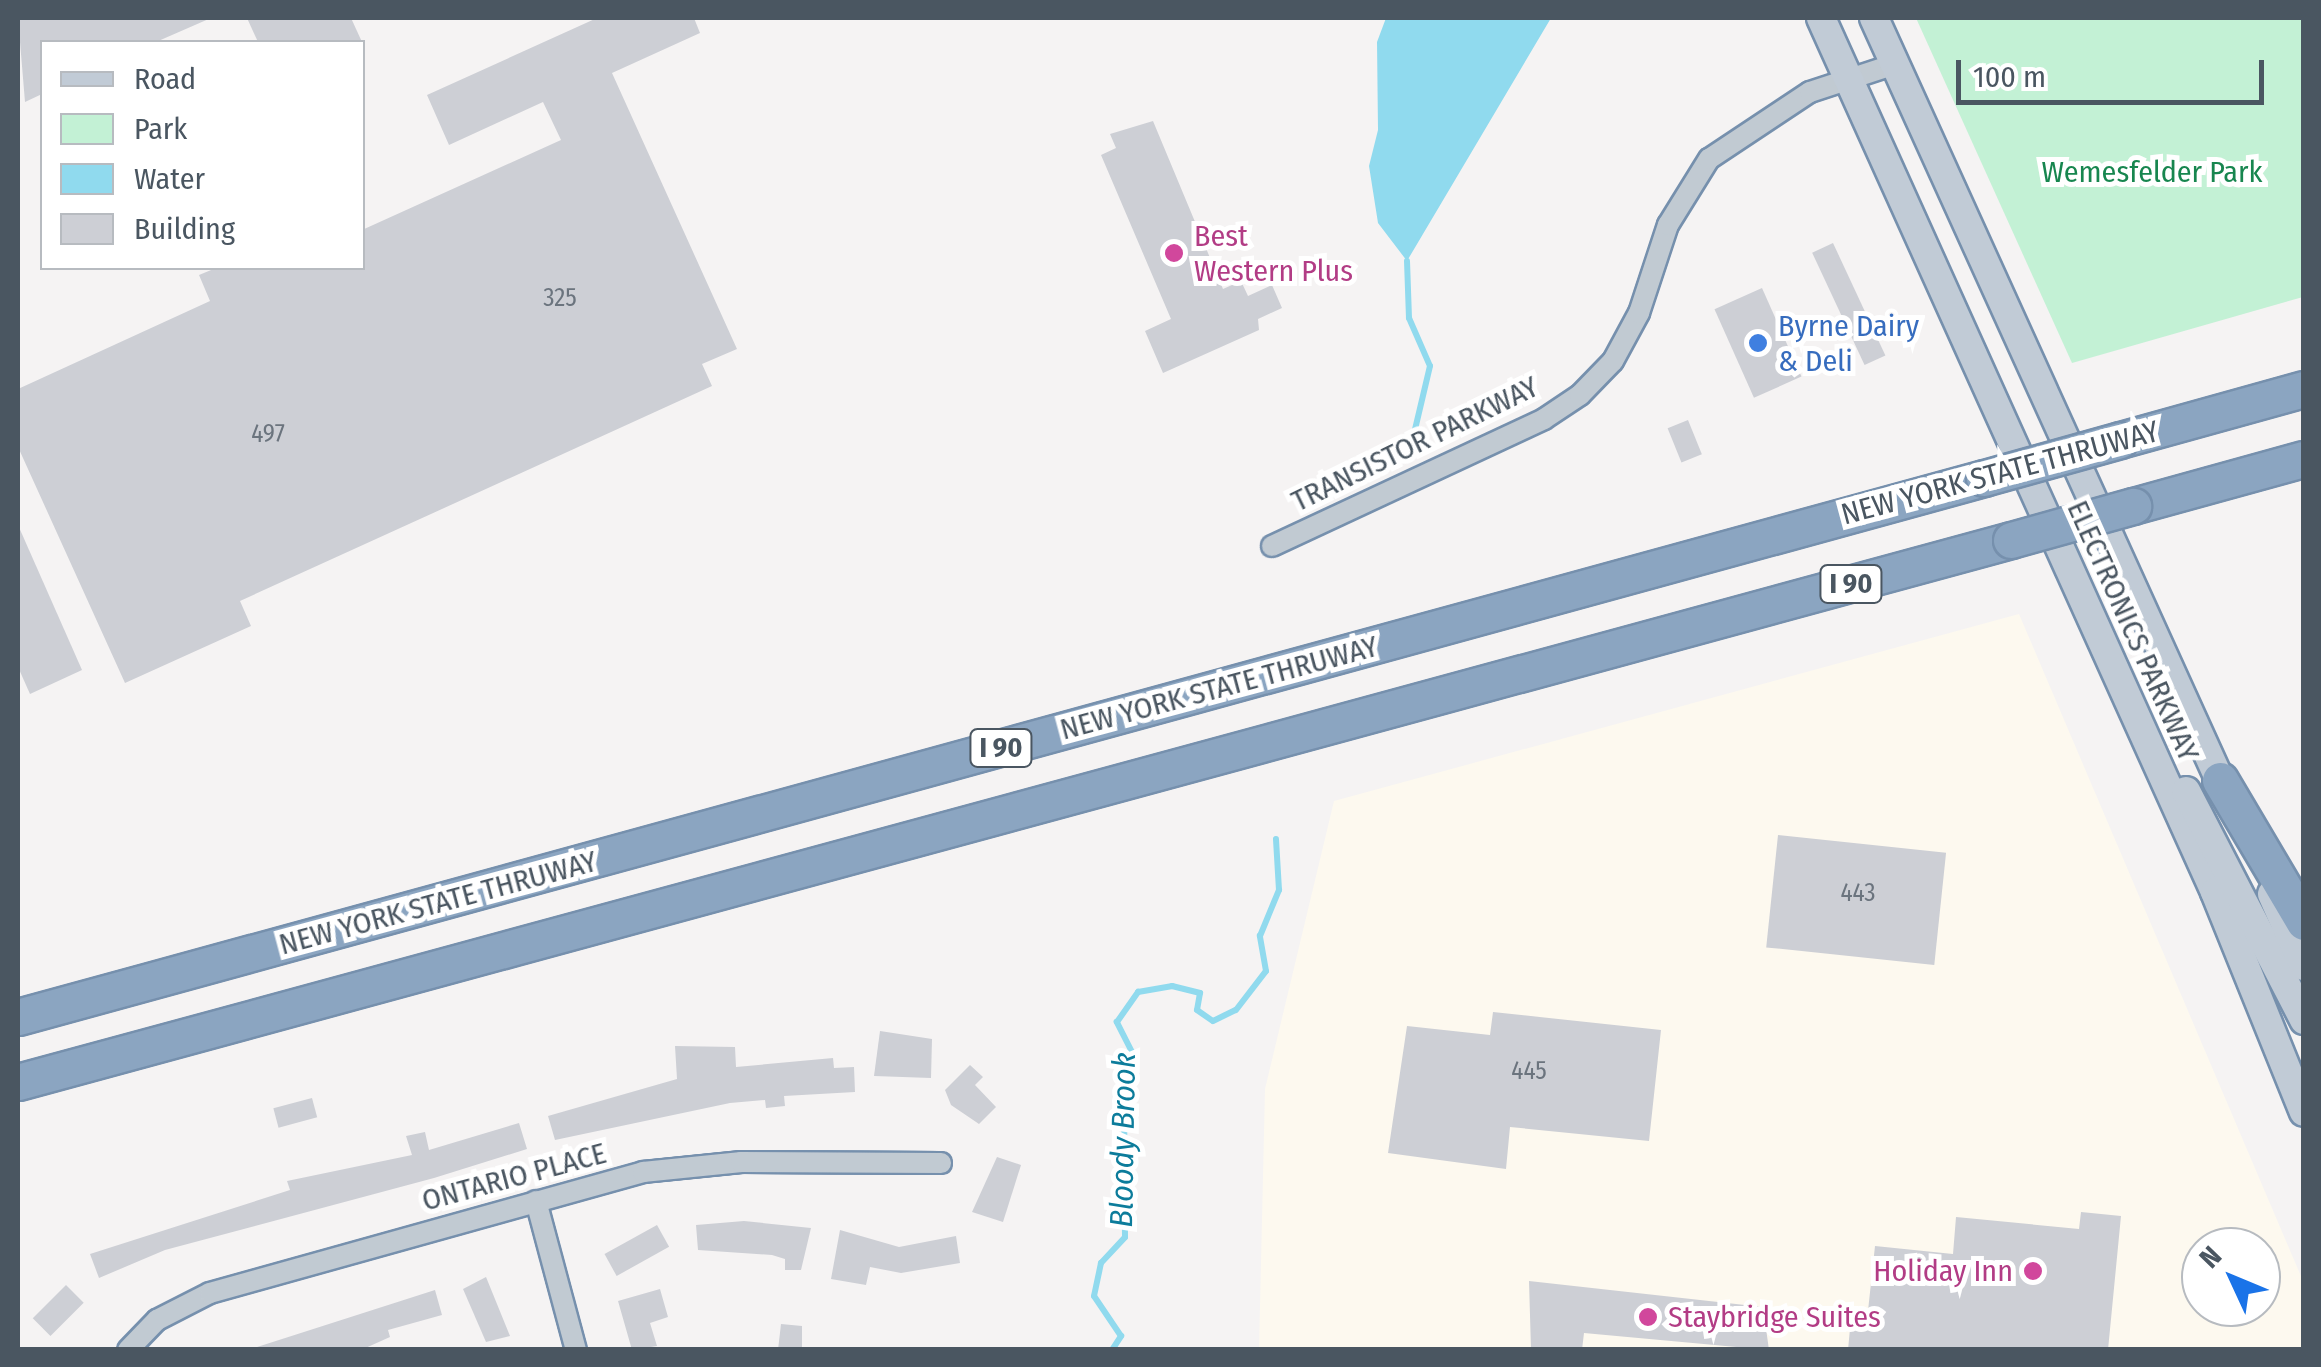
<!DOCTYPE html>
<style>
body{margin:0}
#map{position:relative;width:2321px;height:1367px;overflow:hidden;background:#f5f3f3;font-family:"Fira Sans Condensed",sans-serif}
div>[style]{position:absolute}
[style*='--x']{left:calc(var(--x)*1px);top:calc(var(--y)*1px);width:calc(var(--w)*1px);rotate:calc(var(--a)*1deg)}
.commercial>*{inset:0;background:#fdf9ef}
.green>*{inset:0;background:#c3f1d5}
.water>*{inset:0;background:#90daee}
.stream>*{height:6px;margin:-3px;padding:0 3px;transform-origin:3px;border-radius:3px;background:#90daee}
.building>*{inset:0;background:#cdcfd5;transform-origin:0 0}
.roads{filter:drop-shadow(2px 0 #7690ad) drop-shadow(-2px 0 #7690ad) drop-shadow(0 2px #7690ad) drop-shadow(0 -2px #7690ad)}
.street>*{height:20px;margin:-10px;padding:0 10px;transform-origin:10px;border-radius:10px;background:#c1cad2}
.secondary>*{height:28px;margin:-14px;padding:0 14px;transform-origin:14px;border-radius:14px;background:#c1cbd6}
.highway>*{height:35px;margin:-17.5px;padding:0 17.5px;transform-origin:17.5px;border-radius:17.5px;background:#8ba5c1}
.bridges{filter:drop-shadow(2px 0 #7690ad) drop-shadow(-2px 0 #7690ad) drop-shadow(0 2px #7690ad) drop-shadow(0 -2px #7690ad)}
.highway-bridge>*{height:35px;margin:-17.5px;padding:0 17.5px;transform-origin:17.5px;border-radius:17.5px;background:#8ba5c1}
.dots>*{width:28px;height:28px;translate:-50% -50%;box-sizing:border-box;border:5px solid #fff;border-radius:50%}
span{translate:-50% -50%;white-space:nowrap;text-align:center;line-height:1.15;-webkit-text-stroke:10px #fff;paint-order:stroke}
.number-label{font-size:25px;color:#6b747e}
.number-label span{-webkit-text-stroke-width:0}
.shield-label span{padding:2px 8px;background:#fff;border:2px solid;border-radius:8px;-webkit-text-stroke-width:0}
.shield-label{font-size:28px;color:#4a5661;font-weight:700}
.park-label{font-size:30px;color:#17864f}
.hotel-label{font-size:30px;color:#b23c85}
.left{translate:0 -50%;text-align:left}
.right{translate:-100% -50%;text-align:right}
.shop-label{font-size:30px;color:#366cbe}
.street-label{font-size:30px;color:#4a5661}
.water-label{font-size:32px;color:#0c7c9b;font-style:italic}
.frame{position:absolute;inset:0;border:20px solid #4a5661;pointer-events:none}
.legend{position:absolute;left:40px;top:40px;width:325px;height:230px;box-sizing:border-box;background:#fff;border:2px solid #b7bbc0;margin:0;padding:12px 18px;list-style:none;font-size:30px;color:#4a5661}
.legend li{display:flex;align-items:center;gap:20px;height:50px}
.legend b{width:50px;border:2px solid #b7bbc0}
.north{position:absolute;left:2181px;top:1227px;width:100px;height:100px;box-sizing:border-box;background:#fff;border:2px solid #b7bbc0;border-radius:50%;rotate:314deg;font-size:28px;font-weight:700;line-height:40px;text-align:center;color:#4a5661}
.north::after{content:'';display:block;margin:auto;width:35px;height:45px;background:#1a73e8;clip-path:polygon(50% 0,100% 100%,50% 72%,0 100%)}
.scale{position:absolute;left:1956px;top:60px;width:308px;height:45px;box-sizing:border-box;border:5px solid #4a5661;border-top:0;padding-left:12px;font-size:30px;line-height:35px;white-space:nowrap;color:#4a5661;-webkit-text-stroke:8px #fff;paint-order:stroke}
</style>
<div id="map">
<div class="commercial">
<i style="clip-path:polygon(evenodd,2019px 614px,2303px 1281px,2303px 1349px,1259px 1350px,1265px 1089px,1334px 801px,2019px 614px,2201px 1247px,2261px 1247px,2261px 1307px,2201px 1307px,2201px 1247px)"></i>
</div>
<div class="green">
<i style="clip-path:polygon(1916px 18px,2303px 18px,2303px 297px,2072px 363px)"></i>
</div>
<div class="water">
<i style="clip-path:polygon(1386px 18px,1551px 18px,1407px 261px,1378px 223px,1369px 166px,1378px 130px,1377px 42px)"></i>
</div>
<div class="stream">
<i style="--x:1407;--y:261;--w:57;--a:88"></i>
<i style="--x:1409;--y:318;--w:52;--a:66.4"></i>
<i style="--x:1430;--y:366;--w:74;--a:103.3"></i>
<i style="--x:1112;--y:1350;--w:17;--a:-57"></i>
<i style="--x:1121;--y:1336;--w:48;--a:-124"></i>
<i style="--x:1094;--y:1296;--w:34;--a:-78"></i>
<i style="--x:1101;--y:1263;--w:35;--a:-47"></i>
<i style="--x:1125;--y:1237;--w:150;--a:-90.4"></i>
<i style="--x:1124;--y:1087;--w:36;--a:-77"></i>
<i style="--x:1132;--y:1052;--w:34;--a:-117"></i>
<i style="--x:1117;--y:1022;--w:37;--a:-55"></i>
<i style="--x:1138;--y:992;--w:35;--a:-10"></i>
<i style="--x:1172;--y:986;--w:29;--a:14"></i>
<i style="--x:1200;--y:993;--w:17;--a:100"></i>
<i style="--x:1197;--y:1010;--w:19;--a:35"></i>
<i style="--x:1213;--y:1021;--w:25;--a:-26"></i>
<i style="--x:1236;--y:1010;--w:49;--a:-52.4"></i>
<i style="--x:1266;--y:971;--w:36;--a:-100"></i>
<i style="--x:1260;--y:936;--w:50;--a:-67.6"></i>
<i style="--x:1279;--y:890;--w:51;--a:-93.4"></i>
</div>
<div class="building">
<i style="clip-path:polygon(18px 18px,211px 18px,156px 42px,42px 42px,42px 94px,25px 102px)"></i>
<i style="clip-path:polygon(247px 18px,351px 18px,362px 42px,258px 42px)"></i>
<i style="clip-path:polygon(597px 18px,694px 18px,700px 33px,612px 73px,737px 349px,702px 364px,712px 386px,240px 601px,251px 626px,125px 683px,18px 447px,18px 389px,210px 301px,199px 275px,216px 268px,362px 268px,362px 230px,561px 140px,543px 102px,449px 145px,427px 95px)"></i>
<i style="clip-path:polygon(1153px 121px,1223px 289px,1241px 281px,1248px 296px,1272px 285px,1282px 308px,1258px 319px,1259px 330px,1163px 373px,1145px 331px,1171px 319px,1101px 155px,1116px 148px,1110px 134px)"></i>
<i style="left:1833px;top:243px;width:124px;height:23px;rotate:65deg"></i>
<i style="left:1762px;top:288px;width:97px;height:52px;rotate:66deg"></i>
<i style="left:1688px;top:420px;width:37px;height:22px;rotate:68deg"></i>
<i style="clip-path:polygon(18px 525px,82px 670px,30px 694px,18px 667px)"></i>
<i style="left:1778px;top:835px;width:169px;height:113px;rotate:6deg"></i>
<i style="clip-path:polygon(1493px 1012px,1661px 1030px,1649px 1141px,1510px 1127px,1506px 1169px,1388px 1153px,1407px 1026px,1490px 1035px)"></i>
<i style="clip-path:polygon(880px 1031px,932px 1039px,931px 1078px,874px 1076px)"></i>
<i style="clip-path:polygon(675px 1046px,735px 1047px,736px 1067px,833px 1058px,834px 1068px,854px 1067px,855px 1092px,784px 1096px,785px 1106px,766px 1108px,765px 1100px,730px 1103px,555px 1140px,548px 1116px,677px 1079px)"></i>
<i style="clip-path:polygon(970px 1065px,983px 1077px,975px 1085px,996px 1107px,979px 1124px,951px 1105px,945px 1090px)"></i>
<i style="left:312px;top:1098px;width:20px;height:40px;rotate:75deg"></i>
<i style="clip-path:polygon(519px 1123px,527px 1149px,434px 1178px,165px 1250px,99px 1278px,90px 1254px,290px 1190px,287px 1181px,412px 1155px,406px 1136px,425px 1132px,429px 1150px)"></i>
<i style="clip-path:polygon(997px 1157px,1021px 1165px,1003px 1222px,972px 1212px)"></i>
<i style="clip-path:polygon(2081px 1212px,2121px 1216px,2108px 1350px,1848px 1350px,1851px 1318px,1867px 1320px,1875px 1246px,1953px 1254px,1956px 1217px,2079px 1229px)"></i>
<i style="clip-path:polygon(744px 1221px,811px 1228px,801px 1270px,785px 1270px,785px 1259px,772px 1255px,698px 1250px,696px 1225px)"></i>
<i style="left:657px;top:1225px;width:25px;height:60px;rotate:61deg"></i>
<i style="clip-path:polygon(840px 1230px,899px 1247px,956px 1236px,960px 1263px,901px 1273px,870px 1267px,866px 1285px,831px 1279px)"></i>
<i style="clip-path:polygon(486px 1277px,510px 1336px,486px 1342px,463px 1289px)"></i>
<i style="clip-path:polygon(1529px 1281px,1763px 1307px,1769px 1350px,1584px 1333px,1582px 1350px,1531px 1350px)"></i>
<i style="left:66px;top:1285px;width:25px;height:47px;rotate:45deg"></i>
<i style="clip-path:polygon(660px 1289px,668px 1317px,650px 1323px,657px 1346px,632px 1350px,618px 1301px)"></i>
<i style="clip-path:polygon(435px 1290px,442px 1315px,388px 1330px,390px 1337px,361px 1350px,248px 1350px)"></i>
<i style="clip-path:polygon(781px 1324px,802px 1326px,802px 1350px,778px 1350px)"></i>
</div>
<div class="roads">
<div class="street">
<i style="--x:1272;--y:546;--w:300;--a:-25"></i>
<i style="--x:1544;--y:419;--w:43;--a:-33.7"></i>
<i style="--x:1580;--y:395;--w:47;--a:-45.9"></i>
<i style="--x:1613;--y:361;--w:55;--a:-61.6"></i>
<i style="--x:1639;--y:313;--w:93;--a:-71.8"></i>
<i style="--x:1668;--y:225;--w:78;--a:-58.2"></i>
<i style="--x:1709;--y:159;--w:121;--a:-33.6"></i>
<i style="--x:1810;--y:92;--w:89;--a:-18.2"></i>
<i style="--x:536;--y:1201;--w:154;--a:75"></i>
<i style="--x:128;--y:1350;--w:42;--a:-46"></i>
<i style="--x:157;--y:1320;--w:59;--a:-27"></i>
<i style="--x:210;--y:1293;--w:450;--a:-15.6"></i>
<i style="--x:643;--y:1172;--w:99;--a:-5.8"></i>
<i style="--x:741;--y:1162;--w:200;--a:0.3"></i>
</div>
<div class="secondary">
<i style="--x:1821;--y:18;--w:959;--a:65.73"></i>
<i style="--x:2215;--y:892;--w:237;--a:68"></i>
<i style="--x:1874;--y:18;--w:854;--a:65.59"></i>
<i style="--x:2186;--y:791;--w:258;--a:62.7"></i>
<i style="--x:2272;--y:894;--w:79;--a:66"></i>
</div>
<div class="highway">
<i style="--x:2120;--y:440;--w:191;--a:-15.5"></i>
<i style="--x:2133;--y:506;--w:177;--a:-15.4"></i>
<i style="--x:2220;--y:780;--w:165;--a:59.4"></i>
<i style="--x:18;--y:1017;--w:2039;--a:-15.33"></i>
<i style="--x:18;--y:1082;--w:2065;--a:-15.21"></i>
</div>
</div>
<div class="bridges">
<div class="highway-bridge">
<i style="--x:1984;--y:478;--w:141;--a:-15.6"></i>
<i style="--x:2011;--y:540;--w:127;--a:-15.6"></i>
</div>
</div>
<div class="dots">
<i style="left:1174px;top:253px;background:#d1479c"></i>
<i style="left:1758px;top:343px;background:#3f7fe0"></i>
<i style="left:2033px;top:1271px;background:#d1479c"></i>
<i style="left:1648px;top:1317px;background:#d1479c"></i>
</div>
<div class="number-label">
<span style="left:560px;top:298px">325</span>
<span style="left:268px;top:434px">497</span>
<span style="left:1858px;top:893px">443</span>
<span style="left:1529px;top:1071px">445</span>
</div>
<div class="shield-label">
<span style="left:1851px;top:584px">I 90</span>
<span style="left:1001px;top:748px">I 90</span>
</div>
<div class="park-label">
<span style="left:2152px;top:172px">Wemesfelder Park</span>
</div>
<div class="hotel-label">
<span class="left" style="left:1194px;top:253px">Best<br>Western Plus</span>
<span class="right" style="left:2013px;top:1271px">Holiday Inn</span>
<span class="left" style="left:1668px;top:1317px">Staybridge Suites</span>
</div>
<div class="shop-label">
<span class="left" style="left:1778px;top:343px">Byrne Dairy<br>&amp; Deli</span>
</div>
<div class="street-label">
<span style="left:1415px;top:444px;rotate:-26deg">TRANSISTOR PARKWAY</span>
<span style="left:2000px;top:473px;rotate:-15deg">NEW YORK STATE THRUWAY</span>
<span style="left:2133px;top:631px;rotate:66deg">ELECTRONICS PARKWAY</span>
<span style="left:1219px;top:688px;rotate:-15deg">NEW YORK STATE THRUWAY</span>
<span style="left:438px;top:903px;rotate:-15deg">NEW YORK STATE THRUWAY</span>
<span style="left:514px;top:1177px;rotate:-15deg">ONTARIO PLACE</span>
</div>
<div class="water-label">
<span style="left:1123px;top:1140px;rotate:-89deg">Bloody Brook</span>
</div>
<div class="frame"></div>
<ul class="legend">
<li><b style="height:12px;background:#c1cbd6"></b>Road</li>
<li><b style="height:28px;background:#c3f1d5"></b>Park</li>
<li><b style="height:28px;background:#90daee"></b>Water</li>
<li><b style="height:28px;background:#cdcfd5"></b>Building</li>
</ul>
<div class="north">N</div>
<div class="scale">100 m</div>
</div>
